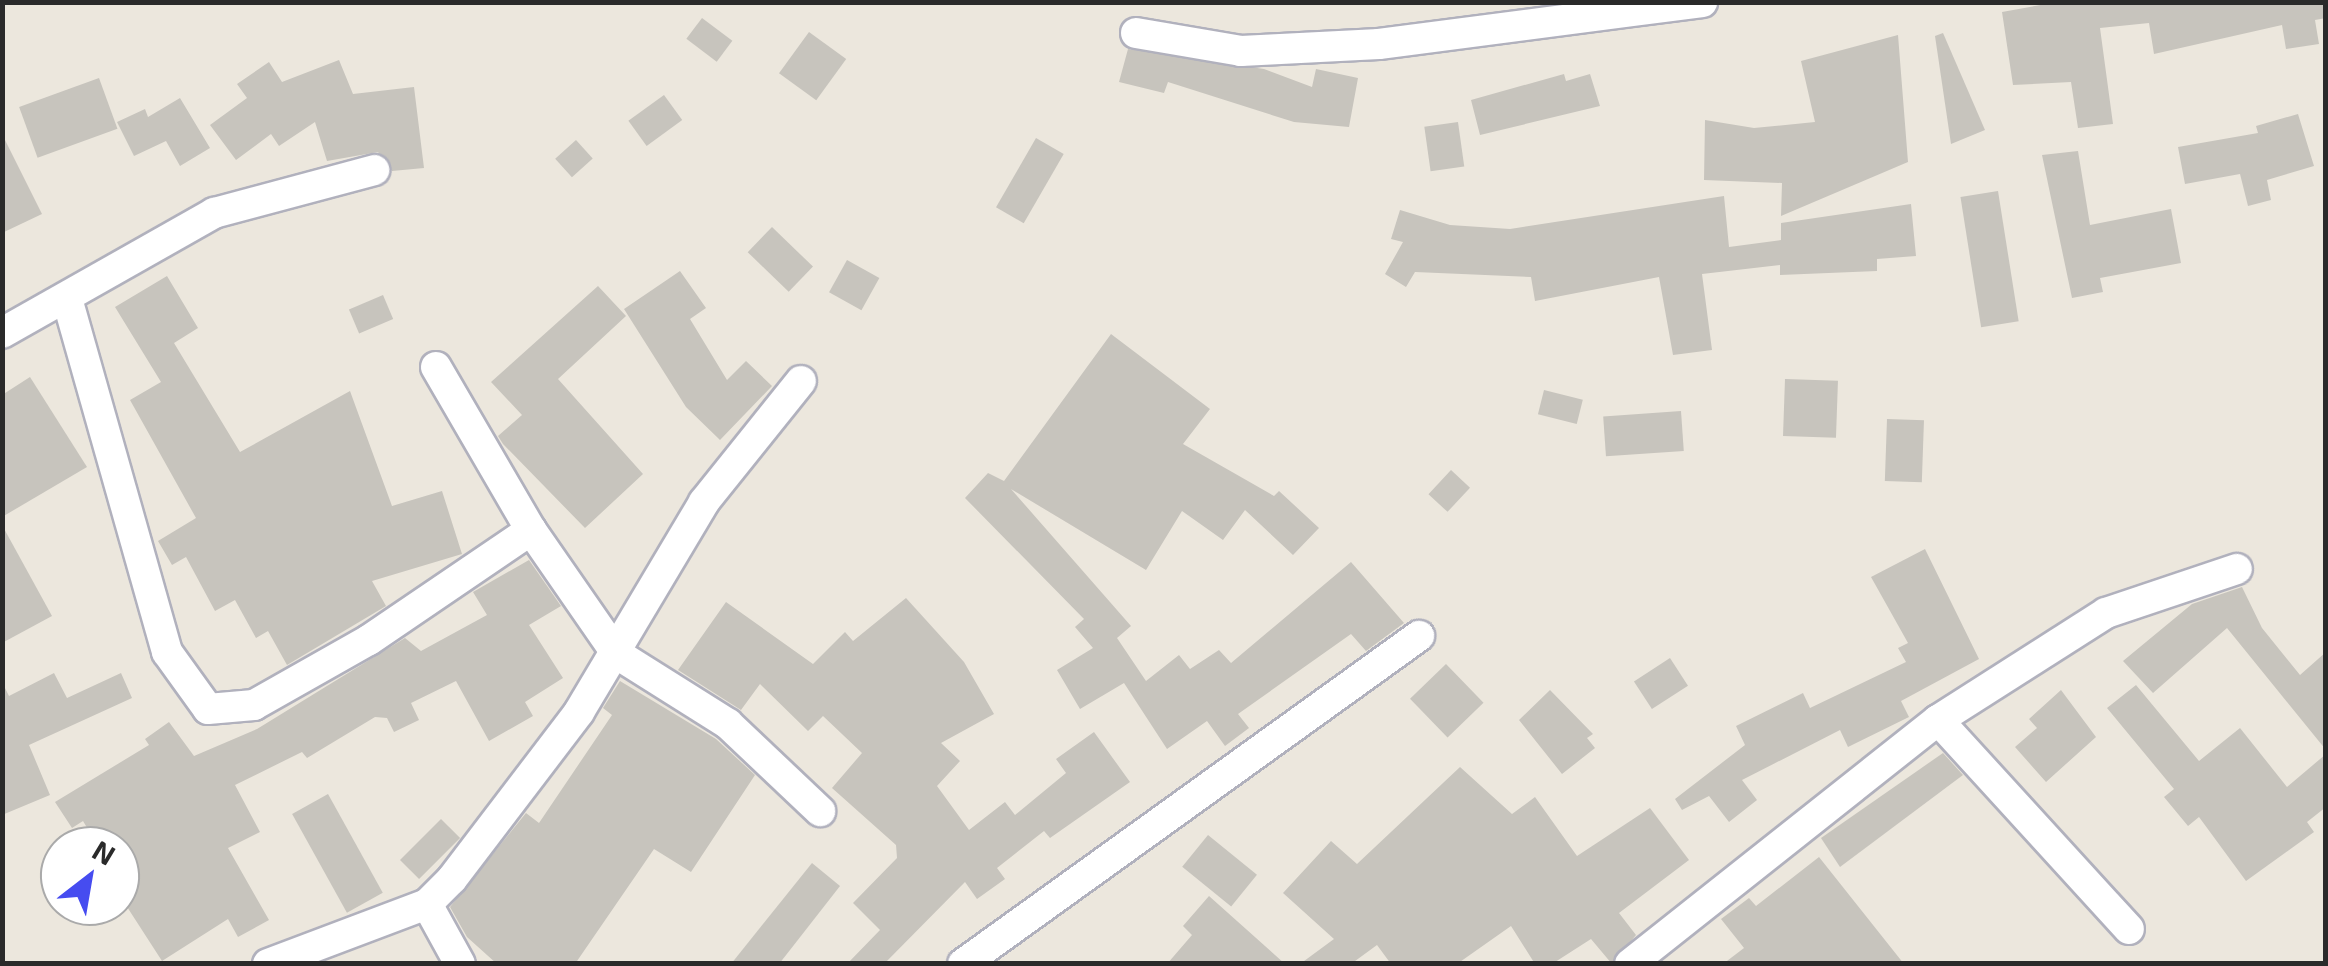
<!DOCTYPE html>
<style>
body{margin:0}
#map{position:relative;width:2328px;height:966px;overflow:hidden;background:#ece7dd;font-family:"Exo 2",sans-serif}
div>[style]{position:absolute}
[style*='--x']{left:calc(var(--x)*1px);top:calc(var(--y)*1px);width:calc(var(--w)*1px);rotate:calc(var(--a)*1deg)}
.building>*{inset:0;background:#c7c4bd;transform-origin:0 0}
.roads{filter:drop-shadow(2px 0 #b1b1bd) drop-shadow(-2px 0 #b1b1bd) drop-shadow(0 2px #b1b1bd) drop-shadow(0 -2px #b1b1bd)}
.street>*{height:30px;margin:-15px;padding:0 15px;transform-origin:15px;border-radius:15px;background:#fff}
span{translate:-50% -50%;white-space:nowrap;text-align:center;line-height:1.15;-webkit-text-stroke:8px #fff;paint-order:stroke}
.frame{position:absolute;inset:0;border:5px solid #2a2a2a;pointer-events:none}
.north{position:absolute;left:40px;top:826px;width:100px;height:100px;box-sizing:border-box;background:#fff;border:2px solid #aaa;border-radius:50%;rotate:31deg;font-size:28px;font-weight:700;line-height:40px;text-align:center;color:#2a2a2a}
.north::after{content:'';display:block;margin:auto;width:35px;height:45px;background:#464cf0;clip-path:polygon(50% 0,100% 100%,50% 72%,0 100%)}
</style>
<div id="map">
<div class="building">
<i style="clip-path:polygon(2057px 2px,2326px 2px,2326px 18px,2315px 20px,2319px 44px,2286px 49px,2282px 25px,2154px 54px,2149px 23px,2100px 28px,2113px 124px,2078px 128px,2071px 82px,2013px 85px,2002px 12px)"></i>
<i style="left:702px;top:18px;width:38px;height:26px;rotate:37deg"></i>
<i style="left:809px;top:32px;width:46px;height:51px;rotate:36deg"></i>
<i style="clip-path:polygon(1943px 33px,1985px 130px,1951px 144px,1935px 36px)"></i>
<i style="clip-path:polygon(1898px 35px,1908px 162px,1781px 216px,1782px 183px,1704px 180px,1705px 120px,1754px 128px,1815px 122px,1801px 61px)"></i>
<i style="clip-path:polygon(1128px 49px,1264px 69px,1312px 87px,1316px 69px,1358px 78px,1349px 127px,1294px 122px,1168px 82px,1164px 93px,1119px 82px)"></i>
<i style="clip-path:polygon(339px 60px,353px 94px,414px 87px,424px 168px,392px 171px,378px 152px,327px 161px,315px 122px,279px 146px,271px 134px,236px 160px,210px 125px,247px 98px,237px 84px,269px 62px,282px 82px)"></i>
<i style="clip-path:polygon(1564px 74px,1566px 81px,1590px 74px,1600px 106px,1480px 135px,1471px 100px)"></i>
<i style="left:99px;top:78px;width:54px;height:85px;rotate:70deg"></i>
<i style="left:664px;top:95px;width:31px;height:44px;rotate:54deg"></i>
<i style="clip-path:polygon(180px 98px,210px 148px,180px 166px,166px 141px,134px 156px,117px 122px,145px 109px,148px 117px)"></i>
<i style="clip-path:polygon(2298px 114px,2314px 166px,2267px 180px,2271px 200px,2248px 206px,2240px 174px,2185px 184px,2178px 147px,2258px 133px,2256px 126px)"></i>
<i style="left:1458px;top:122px;width:45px;height:34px;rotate:82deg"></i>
<i style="clip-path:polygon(2px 134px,42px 214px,2px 233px)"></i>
<i style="left:1036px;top:138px;width:32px;height:80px;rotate:30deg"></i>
<i style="left:576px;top:140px;width:25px;height:28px;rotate:48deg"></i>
<i style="clip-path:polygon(2078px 151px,2090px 225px,2171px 209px,2181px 263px,2100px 278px,2103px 292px,2072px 298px,2042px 155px)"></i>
<i style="left:1998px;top:191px;width:132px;height:38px;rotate:81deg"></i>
<i style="clip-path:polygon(1724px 196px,1729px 247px,1781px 240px,1781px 223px,1911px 204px,1916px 256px,1877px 259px,1877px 271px,1780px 275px,1780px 265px,1702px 274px,1712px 350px,1673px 355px,1659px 277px,1535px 301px,1531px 277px,1415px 272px,1406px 287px,1385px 274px,1403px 242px,1391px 239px,1400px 210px,1450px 225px,1510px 229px)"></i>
<i style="left:772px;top:227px;width:57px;height:35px;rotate:44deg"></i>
<i style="left:847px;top:260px;width:37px;height:37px;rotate:29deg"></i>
<i style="clip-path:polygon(680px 271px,706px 308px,690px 319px,727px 380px,746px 361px,772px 386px,720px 440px,686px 407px,624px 309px)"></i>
<i style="clip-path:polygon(167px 276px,198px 328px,174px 343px,240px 452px,350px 391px,392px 506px,442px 491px,462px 554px,372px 581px,386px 606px,287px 665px,268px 631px,256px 638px,235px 600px,215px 611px,186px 557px,172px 565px,158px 541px,196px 518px,130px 400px,161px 382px,115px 307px)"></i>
<i style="clip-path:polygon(598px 286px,626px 316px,558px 379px,643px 474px,585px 528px,503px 444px,498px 436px,522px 415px,491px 382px)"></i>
<i style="left:383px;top:295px;width:26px;height:37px;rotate:67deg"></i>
<i style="clip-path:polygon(1111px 334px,1210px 409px,1183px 444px,1274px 496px,1279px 491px,1319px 528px,1293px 555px,1245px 510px,1223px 540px,1182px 511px,1146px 570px,1011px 489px,1131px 626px,1117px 638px,1146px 681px,1179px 655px,1190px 669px,1219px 650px,1231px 663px,1351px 562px,1404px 623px,1366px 651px,1351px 634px,1238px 714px,1249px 728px,1225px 746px,1207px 721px,1167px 749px,1124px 683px,1080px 709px,1057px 670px,1093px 648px,1075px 627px,1084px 619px,965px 498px,988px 473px,1004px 481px)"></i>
<i style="clip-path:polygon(30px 377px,87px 467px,2px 517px,2px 395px)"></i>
<i style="left:1785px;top:379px;width:53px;height:57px;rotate:2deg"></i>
<i style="left:1544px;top:390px;width:40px;height:25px;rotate:14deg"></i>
<i style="left:1681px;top:411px;width:40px;height:78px;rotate:86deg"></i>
<i style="left:1887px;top:419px;width:37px;height:62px;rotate:2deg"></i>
<i style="left:1451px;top:470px;width:26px;height:33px;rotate:43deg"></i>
<i style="clip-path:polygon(2px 525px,52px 616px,2px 643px)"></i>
<i style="clip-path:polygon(1925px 549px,1979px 659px,1901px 701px,1909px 717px,1848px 747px,1840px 730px,1742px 780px,1757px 800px,1729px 822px,1709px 796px,1682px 810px,1675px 799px,1745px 745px,1736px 726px,1803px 693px,1810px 708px,1906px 662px,1898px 648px,1908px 643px,1871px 577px)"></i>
<i style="clip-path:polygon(529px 560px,561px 606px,529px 625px,563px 678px,525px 702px,533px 716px,489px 741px,456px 681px,411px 703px,419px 720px,394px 732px,387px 718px,375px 717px,307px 758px,302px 752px,235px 785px,260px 832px,228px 848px,269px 920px,238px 937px,228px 919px,162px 961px,120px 896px,120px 846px,98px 846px,83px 821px,72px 828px,55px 802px,149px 745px,145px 739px,169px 722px,194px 756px,257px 729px,405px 638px,421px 651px,487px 615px,473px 592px)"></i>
<i style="clip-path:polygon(2242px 587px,2262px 628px,2300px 675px,2326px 652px,2326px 750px,2227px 628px,2153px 693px,2123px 661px,2192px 604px)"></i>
<i style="clip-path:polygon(906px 598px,964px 662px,994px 714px,941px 743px,960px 761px,937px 786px,969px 830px,1005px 802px,1015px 815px,1066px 773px,1056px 759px,1094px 732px,1130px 782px,1050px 838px,1044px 831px,997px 868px,1005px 879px,977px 899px,965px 882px,884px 964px,847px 964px,880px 930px,853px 903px,897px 858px,896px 845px,832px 788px,862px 753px,823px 716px,808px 731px,760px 684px,741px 710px,678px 670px,726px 602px,813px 664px,845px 632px,853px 641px)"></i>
<i style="left:1670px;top:658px;width:33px;height:43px;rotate:57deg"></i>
<i style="left:1446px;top:664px;width:54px;height:50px;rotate:46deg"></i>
<i style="clip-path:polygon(54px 673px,67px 698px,121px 673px,132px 698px,29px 745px,50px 795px,2px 815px,2px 682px,9px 696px)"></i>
<i style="clip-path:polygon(620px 681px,716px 739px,755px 775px,691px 872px,654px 849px,575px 964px,497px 964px,467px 937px,450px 907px,526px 813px,539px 823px,612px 715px,603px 708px)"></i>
<i style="clip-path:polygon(2136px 685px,2199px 761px,2240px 728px,2287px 787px,2326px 754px,2326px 807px,2307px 822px,2314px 832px,2246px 881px,2199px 817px,2188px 826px,2164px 797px,2174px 789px,2107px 708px)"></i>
<i style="clip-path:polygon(1550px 690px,1593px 734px,1587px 738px,1595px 748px,1562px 774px,1519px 720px)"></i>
<i style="clip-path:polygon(2061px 690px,2096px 737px,2046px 782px,2015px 747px,2037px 728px,2029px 719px)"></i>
<i style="clip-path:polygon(1943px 753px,1963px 775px,1840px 867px,1821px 838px)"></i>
<i style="clip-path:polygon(1460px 767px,1512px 814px,1535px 797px,1577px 856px,1650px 808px,1689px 860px,1619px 913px,1636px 935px,1612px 964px,1591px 939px,1552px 964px,1535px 964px,1511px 926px,1457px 964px,1391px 964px,1377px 945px,1351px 964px,1300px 964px,1334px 939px,1283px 893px,1331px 841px,1357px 864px)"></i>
<i style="left:328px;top:794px;width:113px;height:41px;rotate:61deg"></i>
<i style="left:441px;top:819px;width:27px;height:58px;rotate:45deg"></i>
<i style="left:1208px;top:835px;width:63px;height:41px;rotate:39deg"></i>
<i style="clip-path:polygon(1819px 857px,1904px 964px,1723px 964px,1744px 948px,1721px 919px,1749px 898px,1756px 906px)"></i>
<i style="clip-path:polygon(812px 863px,840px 886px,790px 950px,779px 964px,731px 964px)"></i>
<i style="clip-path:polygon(1209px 896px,1285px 964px,1167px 964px,1192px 935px,1183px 926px)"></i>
</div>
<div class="roads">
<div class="street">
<i style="--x:1136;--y:33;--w:107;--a:9.7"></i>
<i style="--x:1241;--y:51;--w:138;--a:-2.9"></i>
<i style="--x:1379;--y:44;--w:326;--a:-7.4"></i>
<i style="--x:68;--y:302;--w:364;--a:74.2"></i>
<i style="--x:167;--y:652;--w:70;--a:54.3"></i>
<i style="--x:208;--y:709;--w:46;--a:-5"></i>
<i style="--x:254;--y:705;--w:132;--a:-29.5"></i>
<i style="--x:369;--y:640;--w:196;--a:-34.2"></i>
<i style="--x:2;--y:333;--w:244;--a:-29.5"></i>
<i style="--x:214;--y:213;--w:166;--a:-15"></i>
<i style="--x:436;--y:367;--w:189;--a:59.8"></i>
<i style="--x:531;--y:530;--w:151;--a:55.3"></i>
<i style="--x:617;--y:654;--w:131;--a:32.2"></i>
<i style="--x:728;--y:724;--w:127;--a:43.4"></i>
<i style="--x:1938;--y:720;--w:283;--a:47.6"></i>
<i style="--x:427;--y:904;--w:68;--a:61.2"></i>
<i style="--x:268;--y:964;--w:170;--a:-20.7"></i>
<i style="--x:427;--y:904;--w:35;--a:-45"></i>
<i style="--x:452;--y:879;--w:210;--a:-52.7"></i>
<i style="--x:579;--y:712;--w:244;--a:-59.2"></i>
<i style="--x:704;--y:502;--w:155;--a:-51.3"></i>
<i style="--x:963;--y:964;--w:562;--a:-35.73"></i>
<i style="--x:1630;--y:964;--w:393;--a:-38.4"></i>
<i style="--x:1938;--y:720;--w:199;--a:-32.5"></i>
<i style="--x:2106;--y:613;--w:138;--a:-18.6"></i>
</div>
</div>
<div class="frame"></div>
<div class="north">N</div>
</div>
